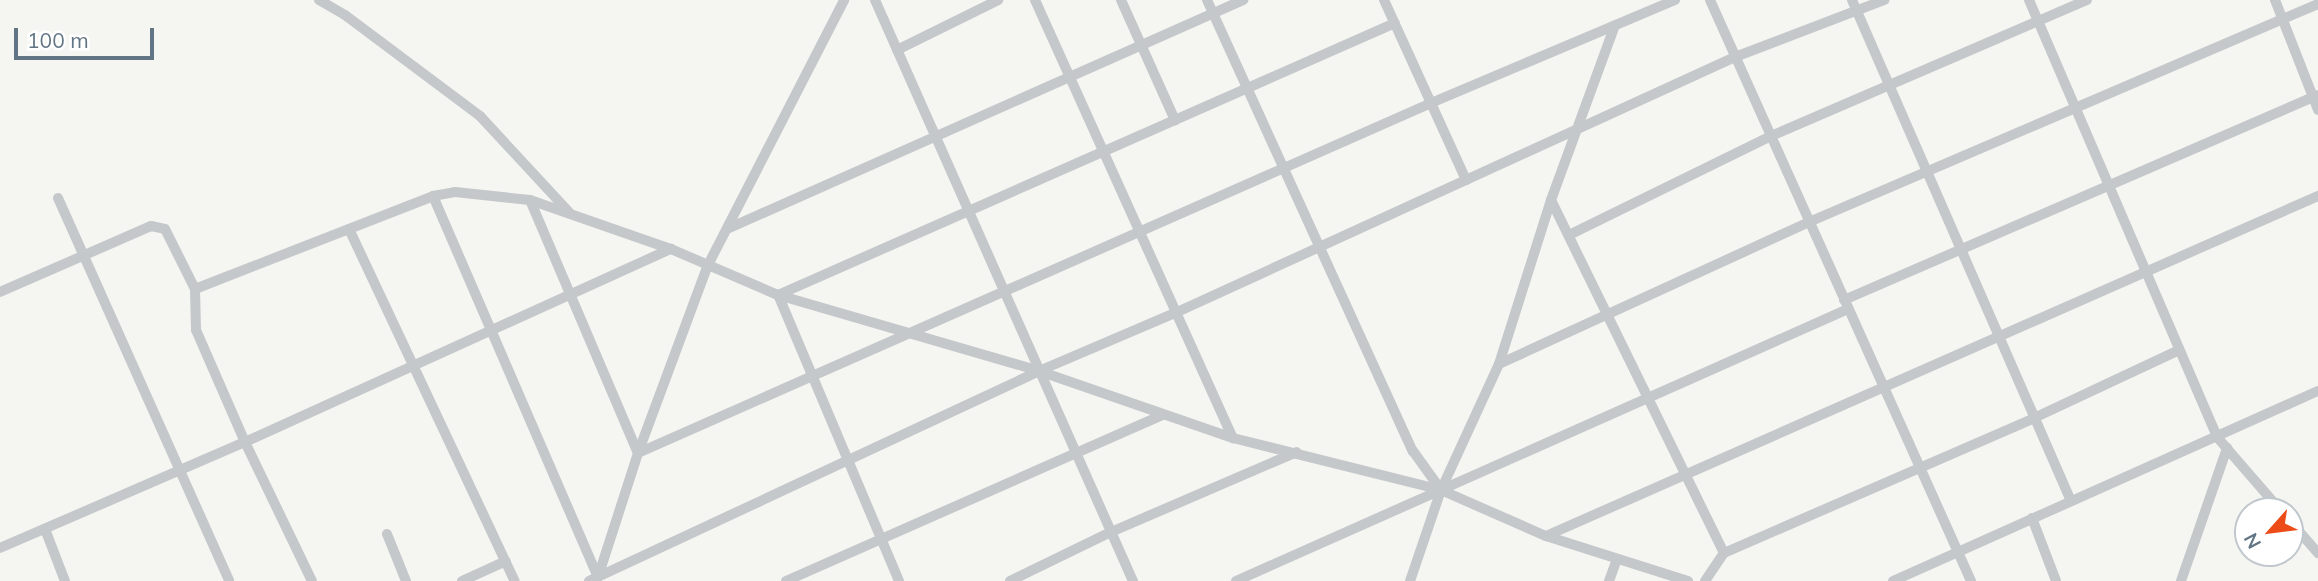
<!DOCTYPE html>
<style>
body{margin:0}
#map{position:relative;width:2318px;height:581px;overflow:hidden;background:#f5f5f1;font-family:Mulish,sans-serif}
div>[style]{position:absolute}
[style*='--x']{left:calc(var(--x)*1px);top:calc(var(--y)*1px);width:calc(var(--w)*1px);rotate:calc(var(--a)*1deg)}
.minor>*{height:10px;margin:-5px;padding:0 5px;transform-origin:5px;border-radius:5px;background:#c4c8cb}
span{translate:-50% -50%;white-space:nowrap;text-align:center;line-height:1.15;-webkit-text-stroke:7px #fff;paint-order:stroke}
.north{position:absolute;left:2234px;top:497px;width:70px;height:70px;box-sizing:border-box;background:#fff;border:2px solid #c0c8ce;border-radius:50%;rotate:242deg;font-size:19px;font-weight:700;line-height:28px;text-align:center;color:#627584}
.north::after{content:'';display:block;margin:auto;width:24px;height:32px;background:#ed4c19;clip-path:polygon(50% 0,100% 100%,50% 72%,0 100%)}
.scale{position:absolute;left:14px;top:28px;width:140px;height:32px;box-sizing:border-box;border:4px solid #627584;border-top:0;padding-left:9px;font-size:21px;line-height:24px;white-space:nowrap;color:#627584;-webkit-text-stroke:5px #fff;paint-order:stroke}
</style>
<div id="map">
<div class="minor">
<i style="--x:319;--y:0;--w:30;--a:30"></i>
<i style="--x:345;--y:15;--w:169;--a:36.8"></i>
<i style="--x:480;--y:116;--w:131;--a:47.2"></i>
<i style="--x:875;--y:0;--w:636;--a:66.06"></i>
<i style="--x:1035;--y:0;--w:481;--a:65.7"></i>
<i style="--x:1121;--y:0;--w:132;--a:65.8"></i>
<i style="--x:1207;--y:0;--w:496;--a:65.5"></i>
<i style="--x:1413;--y:451;--w:48;--a:54.3"></i>
<i style="--x:1441;--y:490;--w:96;--a:108.8"></i>
<i style="--x:1384;--y:0;--w:198;--a:65.5"></i>
<i style="--x:1710;--y:0;--w:637;--a:65.81"></i>
<i style="--x:1852;--y:0;--w:547;--a:66.39"></i>
<i style="--x:2029;--y:0;--w:476;--a:66.7"></i>
<i style="--x:2217;--y:437;--w:98;--a:49.1"></i>
<i style="--x:2275;--y:0;--w:118;--a:68.6"></i>
<i style="--x:897;--y:50;--w:113;--a:-26.3"></i>
<i style="--x:433;--y:196;--w:415;--a:66.6"></i>
<i style="--x:58;--y:198;--w:419;--a:65.9"></i>
<i style="--x:530;--y:200;--w:275;--a:66.9"></i>
<i style="--x:638;--y:453;--w:867;--a:-23.81"></i>
<i style="--x:1431;--y:103;--w:265;--a:-22.9"></i>
<i style="--x:1551;--y:200;--w:393;--a:63.9"></i>
<i style="--x:349;--y:229;--w:389;--a:64.8"></i>
<i style="--x:727;--y:229;--w:565;--a:-23.93"></i>
<i style="--x:1569;--y:235;--w:225;--a:-26.1"></i>
<i style="--x:1771;--y:136;--w:344;--a:-23.3"></i>
<i style="--x:195;--y:289;--w:41;--a:88.6"></i>
<i style="--x:196;--y:330;--w:122;--a:66.4"></i>
<i style="--x:245;--y:442;--w:154;--a:64.3"></i>
<i style="--x:0;--y:292;--w:165;--a:-23.6"></i>
<i style="--x:151;--y:226;--w:14;--a:12"></i>
<i style="--x:165;--y:229;--w:67;--a:63.4"></i>
<i style="--x:195;--y:289;--w:256;--a:-21.3"></i>
<i style="--x:433;--y:196;--w:22;--a:-10"></i>
<i style="--x:455;--y:192;--w:75;--a:6.1"></i>
<i style="--x:530;--y:200;--w:149;--a:19.2"></i>
<i style="--x:671;--y:249;--w:116;--a:23.3"></i>
<i style="--x:778;--y:295;--w:272;--a:16.2"></i>
<i style="--x:1039;--y:371;--w:205;--a:19.1"></i>
<i style="--x:1233;--y:438;--w:214;--a:14"></i>
<i style="--x:1441;--y:490;--w:115;--a:23.7"></i>
<i style="--x:1546;--y:536;--w:149;--a:17.6"></i>
<i style="--x:1844;--y:300;--w:516;--a:-23.39"></i>
<i style="--x:1499;--y:364;--w:341;--a:-24.6"></i>
<i style="--x:1809;--y:222;--w:554;--a:-23.19"></i>
<i style="--x:1441;--y:490;--w:139;--a:-65.3"></i>
<i style="--x:1499;--y:364;--w:172;--a:-72.4"></i>
<i style="--x:1551;--y:200;--w:186;--a:-69.9"></i>
<i style="--x:2032;--y:518;--w:67;--a:69.1"></i>
<i style="--x:2290;--y:521;--w:43;--a:48.8"></i>
<i style="--x:45;--y:529;--w:56;--a:69"></i>
<i style="--x:387;--y:534;--w:51;--a:68"></i>
<i style="--x:1546;--y:536;--w:844;--a:-23.77"></i>
<i style="--x:0;--y:548;--w:267;--a:-23.4"></i>
<i style="--x:245;--y:442;--w:468;--a:-24.4"></i>
<i style="--x:598;--y:577;--w:130;--a:-72.1"></i>
<i style="--x:638;--y:453;--w:201;--a:-69.6"></i>
<i style="--x:708;--y:265;--w:298;--a:-62.8"></i>
<i style="--x:462;--y:581;--w:48;--a:-24.4"></i>
<i style="--x:589;--y:581;--w:497;--a:-25"></i>
<i style="--x:1039;--y:371;--w:148;--a:-23.1"></i>
<i style="--x:1175;--y:313;--w:616;--a:-24.57"></i>
<i style="--x:1735;--y:57;--w:160;--a:-20.9"></i>
<i style="--x:786;--y:581;--w:411;--a:-23.8"></i>
<i style="--x:899;--y:581;--w:311;--a:-112.9"></i>
<i style="--x:778;--y:295;--w:674;--a:-23.79"></i>
<i style="--x:1010;--y:581;--w:112;--a:-25.9"></i>
<i style="--x:1111;--y:532;--w:202;--a:-23.3"></i>
<i style="--x:1236;--y:581;--w:670;--a:-23.96"></i>
<i style="--x:1609;--y:581;--w:23;--a:-70"></i>
<i style="--x:1705;--y:581;--w:34;--a:-56"></i>
<i style="--x:1724;--y:553;--w:338;--a:-23.5"></i>
<i style="--x:2034;--y:418;--w:160;--a:-25.1"></i>
<i style="--x:1893;--y:581;--w:466;--a:-24.1"></i>
<i style="--x:2181;--y:581;--w:141;--a:-70.9"></i>
</div>
<div class="north">N</div>
<div class="scale">100 m</div>
</div>
